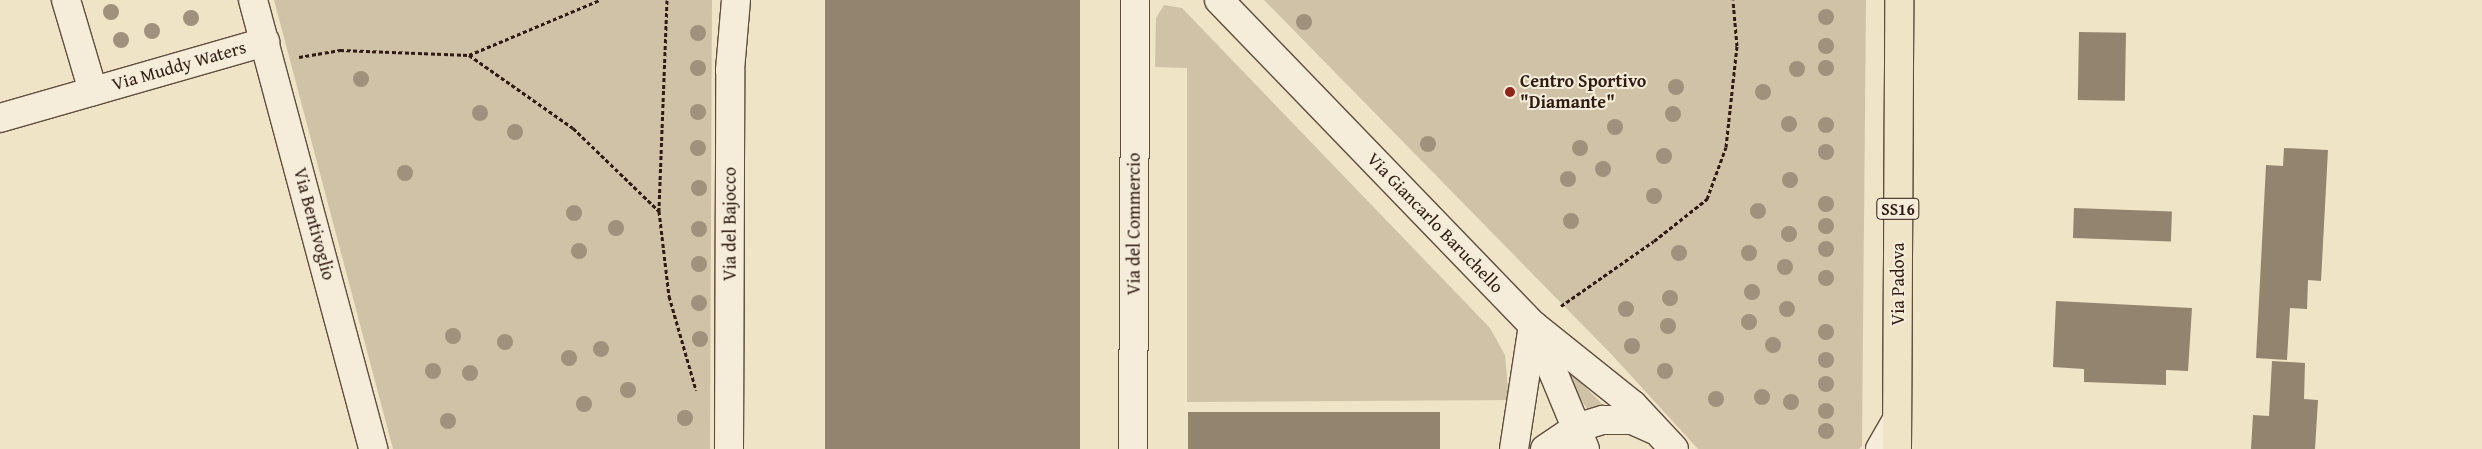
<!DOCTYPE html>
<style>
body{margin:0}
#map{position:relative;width:2482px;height:449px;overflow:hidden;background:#f0e4c6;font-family:"Gentium Book Plus",serif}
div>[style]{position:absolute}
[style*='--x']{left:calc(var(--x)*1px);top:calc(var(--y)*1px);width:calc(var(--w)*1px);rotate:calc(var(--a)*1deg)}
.green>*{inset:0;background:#cfc2a7}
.building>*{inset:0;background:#938470;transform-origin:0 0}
.path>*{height:3px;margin-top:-1.5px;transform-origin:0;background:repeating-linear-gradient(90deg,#2f1b12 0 4px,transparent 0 6.5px)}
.roads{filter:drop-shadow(1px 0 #5f4d3f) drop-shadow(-1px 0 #5f4d3f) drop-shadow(0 1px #5f4d3f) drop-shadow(0 -1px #5f4d3f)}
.minor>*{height:28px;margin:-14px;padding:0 14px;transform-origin:14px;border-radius:14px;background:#f5edda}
.major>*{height:28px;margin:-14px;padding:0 14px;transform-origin:14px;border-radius:14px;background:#f0e4c6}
.trees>*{width:16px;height:16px;margin:-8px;border-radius:50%;background:#a0917c}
.dots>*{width:14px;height:14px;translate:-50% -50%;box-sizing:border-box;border:2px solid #f5edda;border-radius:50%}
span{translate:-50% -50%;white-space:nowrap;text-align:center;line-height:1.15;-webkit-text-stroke:4px #f5edda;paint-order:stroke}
.shield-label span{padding:1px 4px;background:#f5edda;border:1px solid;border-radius:4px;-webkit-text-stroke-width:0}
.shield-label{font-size:16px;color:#2f1b12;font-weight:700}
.street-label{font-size:18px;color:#2f1b12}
.poi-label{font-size:18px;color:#2f1b12;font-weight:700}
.left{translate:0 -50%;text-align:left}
</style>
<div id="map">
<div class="green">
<i style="clip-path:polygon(274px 0,712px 0,710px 449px,393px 449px)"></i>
<i style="clip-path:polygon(1264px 0,1866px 0,1862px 446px,1859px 449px,1698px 449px,1613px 356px)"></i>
<i style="clip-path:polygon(1164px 5px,1182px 8px,1490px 328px,1505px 355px,1509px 400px,1187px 402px,1187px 68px,1155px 67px,1156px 18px)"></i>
<i style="clip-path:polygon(1560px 361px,1607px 409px,1588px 410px,1559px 367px)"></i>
</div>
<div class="building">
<i style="left:825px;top:0;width:255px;height:449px"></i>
<i style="left:2079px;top:32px;width:47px;height:68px;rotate:1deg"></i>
<i style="clip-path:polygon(2284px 148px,2328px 150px,2321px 281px,2308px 280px,2307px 309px,2290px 308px,2287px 360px,2256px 358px,2266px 165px,2283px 166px)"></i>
<i style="left:2074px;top:208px;width:98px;height:30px;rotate:2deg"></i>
<i style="clip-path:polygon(2056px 301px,2192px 308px,2188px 371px,2166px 370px,2166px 385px,2084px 382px,2084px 369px,2053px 367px)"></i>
<i style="clip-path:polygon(2272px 361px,2305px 363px,2304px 399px,2318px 400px,2315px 449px,2251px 449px,2253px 415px,2269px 416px)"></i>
<i style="left:1188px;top:412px;width:252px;height:37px"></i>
</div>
<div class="path">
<i style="--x:667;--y:0;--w:211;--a:92.2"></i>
<i style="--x:659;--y:211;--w:86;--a:83.3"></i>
<i style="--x:669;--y:296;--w:98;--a:74"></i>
<i style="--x:469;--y:55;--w:127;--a:35.1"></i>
<i style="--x:573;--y:128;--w:120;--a:44"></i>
<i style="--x:299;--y:57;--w:42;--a:-9.7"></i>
<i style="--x:340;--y:50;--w:129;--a:2.2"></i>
<i style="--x:469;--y:55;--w:142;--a:-22.8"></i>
<i style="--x:1561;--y:306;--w:113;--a:-35"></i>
<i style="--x:1654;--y:241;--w:68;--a:-38.4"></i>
<i style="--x:1707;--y:199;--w:55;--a:-69.9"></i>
<i style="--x:1726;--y:147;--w:102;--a:-83.8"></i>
<i style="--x:1737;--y:46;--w:46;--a:-95"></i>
</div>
<div class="roads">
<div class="minor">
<i style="--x:66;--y:0;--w:95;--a:73.5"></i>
<i style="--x:253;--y:0;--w:465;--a:75"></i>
<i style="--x:1219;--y:0;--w:452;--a:46"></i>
<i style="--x:1533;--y:325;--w:128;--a:38.7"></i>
<i style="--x:1633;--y:405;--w:60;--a:47"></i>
<i style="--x:0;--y:118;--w:276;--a:-16"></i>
<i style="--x:1534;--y:326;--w:133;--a:67.5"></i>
<i style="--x:729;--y:449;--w:379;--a:-89.8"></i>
<i style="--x:730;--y:70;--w:70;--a:-85.1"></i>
<i style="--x:1133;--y:449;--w:449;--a:-89.7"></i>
<i style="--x:1514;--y:449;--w:125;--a:-81.3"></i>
<i style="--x:1545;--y:449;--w:37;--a:-34"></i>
<i style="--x:1576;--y:428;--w:28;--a:-17"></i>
<i style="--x:1603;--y:420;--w:29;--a:0"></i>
<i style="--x:1632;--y:420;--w:24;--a:24"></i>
<i style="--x:1880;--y:449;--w:34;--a:-60"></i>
</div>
<div class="major">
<i style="--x:1897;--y:449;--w:449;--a:-89.7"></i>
</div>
</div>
<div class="trees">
<i style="left:111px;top:12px"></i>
<i style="left:1826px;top:17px"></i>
<i style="left:191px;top:18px"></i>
<i style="left:1304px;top:22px"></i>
<i style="left:152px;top:31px"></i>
<i style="left:698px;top:33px"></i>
<i style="left:121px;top:40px"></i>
<i style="left:1826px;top:46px"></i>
<i style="left:698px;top:68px"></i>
<i style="left:1826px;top:68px"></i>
<i style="left:1797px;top:69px"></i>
<i style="left:361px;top:79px"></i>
<i style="left:1676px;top:87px"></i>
<i style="left:1763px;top:92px"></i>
<i style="left:698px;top:112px"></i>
<i style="left:480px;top:113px"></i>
<i style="left:1673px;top:114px"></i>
<i style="left:1789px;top:124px"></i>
<i style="left:1826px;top:125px"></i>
<i style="left:1615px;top:127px"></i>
<i style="left:515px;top:132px"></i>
<i style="left:1428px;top:144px"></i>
<i style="left:698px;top:148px"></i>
<i style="left:1580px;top:148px"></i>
<i style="left:1826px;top:152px"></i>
<i style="left:1664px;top:156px"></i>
<i style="left:1603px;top:169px"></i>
<i style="left:405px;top:173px"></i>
<i style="left:1568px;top:179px"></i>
<i style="left:1790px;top:180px"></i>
<i style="left:699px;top:188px"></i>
<i style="left:1654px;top:196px"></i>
<i style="left:1826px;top:204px"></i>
<i style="left:1758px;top:211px"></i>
<i style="left:574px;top:213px"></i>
<i style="left:1571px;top:221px"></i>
<i style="left:1826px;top:226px"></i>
<i style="left:616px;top:228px"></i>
<i style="left:699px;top:229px"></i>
<i style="left:1789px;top:234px"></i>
<i style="left:1826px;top:249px"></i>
<i style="left:579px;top:251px"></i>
<i style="left:1679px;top:253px"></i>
<i style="left:1749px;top:253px"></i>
<i style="left:699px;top:264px"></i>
<i style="left:1785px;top:267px"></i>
<i style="left:1826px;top:278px"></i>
<i style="left:1752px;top:292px"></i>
<i style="left:1670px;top:298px"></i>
<i style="left:699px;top:303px"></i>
<i style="left:1626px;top:309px"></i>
<i style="left:1787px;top:309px"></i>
<i style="left:1749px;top:322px"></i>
<i style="left:1668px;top:326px"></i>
<i style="left:1826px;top:332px"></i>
<i style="left:453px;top:336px"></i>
<i style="left:700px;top:339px"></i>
<i style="left:505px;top:342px"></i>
<i style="left:1773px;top:345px"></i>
<i style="left:1632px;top:346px"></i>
<i style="left:601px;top:349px"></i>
<i style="left:569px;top:358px"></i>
<i style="left:1826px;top:360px"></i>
<i style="left:433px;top:371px"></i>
<i style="left:1665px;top:371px"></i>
<i style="left:470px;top:373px"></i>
<i style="left:1826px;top:384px"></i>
<i style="left:628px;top:390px"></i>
<i style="left:1762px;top:397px"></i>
<i style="left:1716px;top:399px"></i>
<i style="left:1791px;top:402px"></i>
<i style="left:584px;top:404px"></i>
<i style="left:1826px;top:411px"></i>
<i style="left:685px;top:418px"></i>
<i style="left:448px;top:421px"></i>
<i style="left:1826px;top:431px"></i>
</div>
<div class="dots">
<i style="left:1510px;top:92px;background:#8f2418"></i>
</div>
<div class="shield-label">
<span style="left:1898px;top:209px">SS16</span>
</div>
<div class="street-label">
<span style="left:179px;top:66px;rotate:-16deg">Via Muddy Waters</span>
<span style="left:1435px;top:223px;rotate:46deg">Via Giancarlo Baruchello</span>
<span style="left:314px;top:224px;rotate:75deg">Via Bentivoglio</span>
<span style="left:730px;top:224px;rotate:-90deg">Via del Bajocco</span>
<span style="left:1134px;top:224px;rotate:-90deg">Via del Commercio</span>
<span style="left:1898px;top:284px;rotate:-90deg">Via Padova</span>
</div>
<div class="poi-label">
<span class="left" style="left:1520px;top:92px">Centro Sportivo<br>"Diamante"</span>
</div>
</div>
